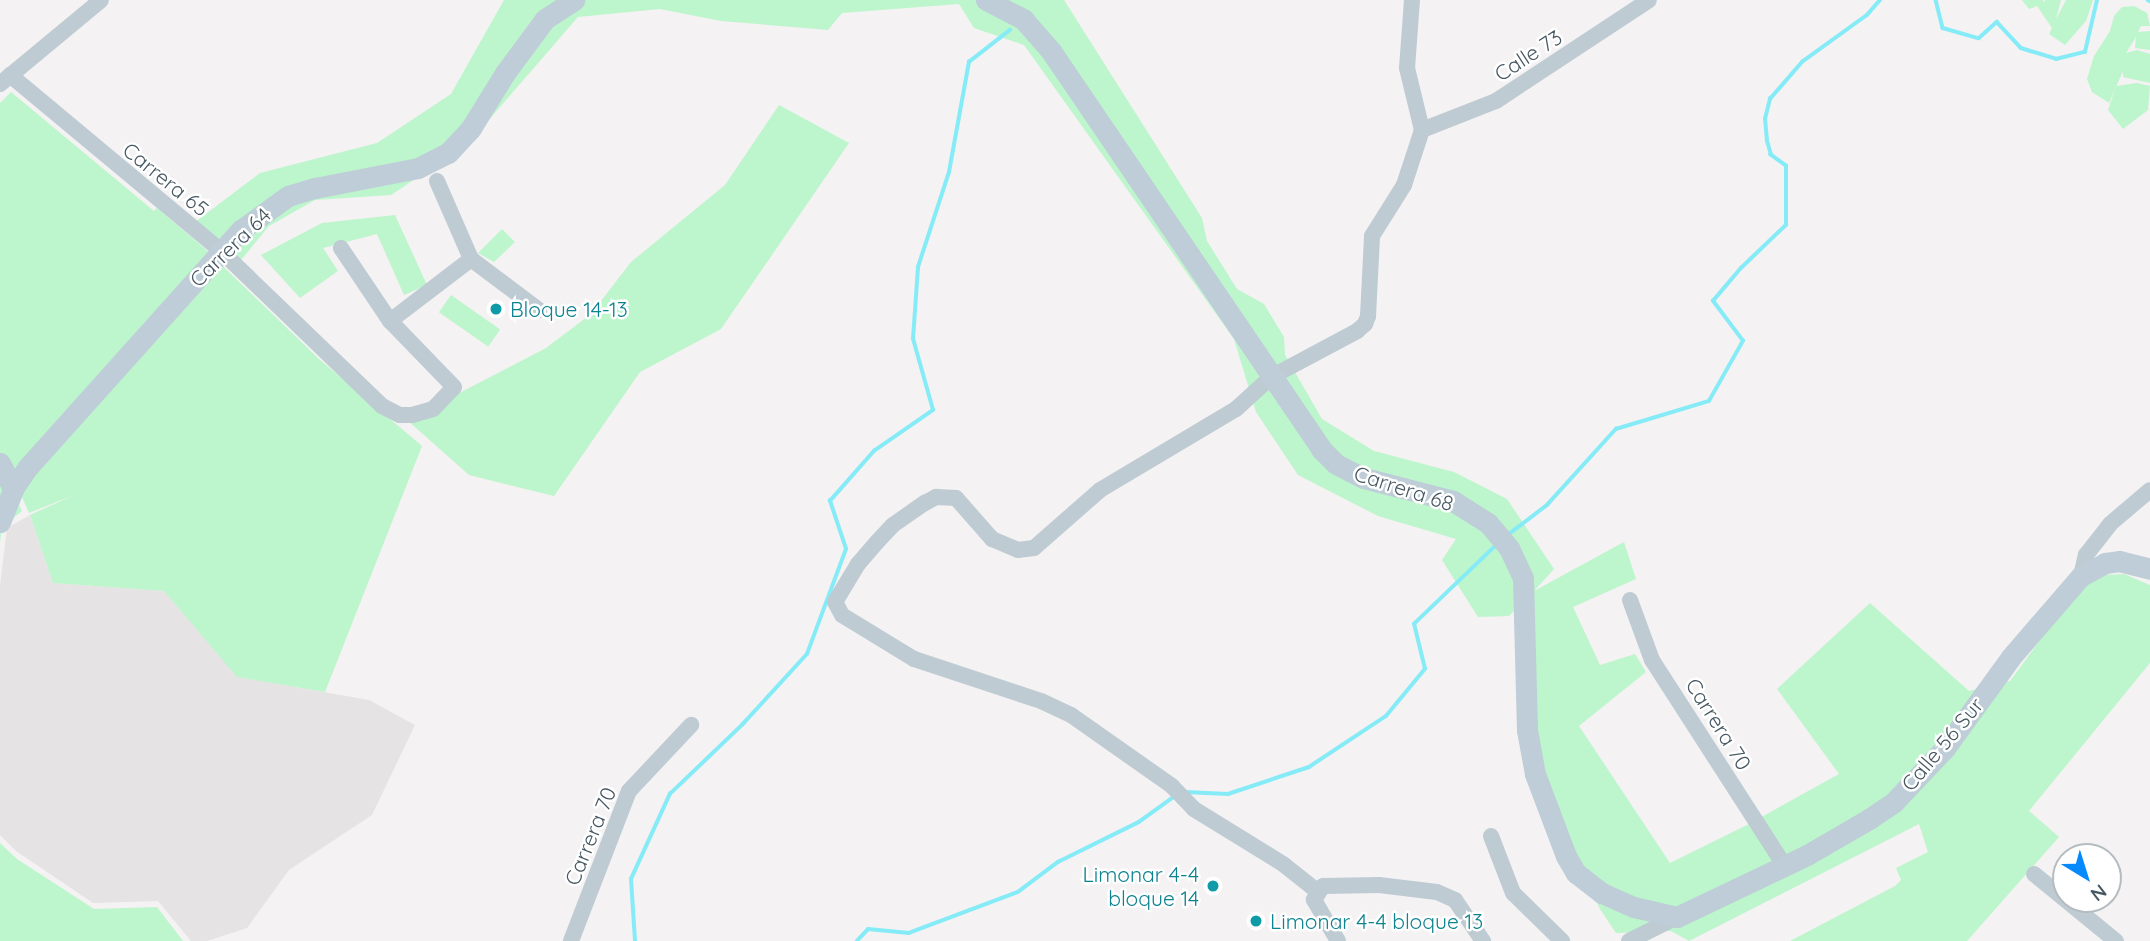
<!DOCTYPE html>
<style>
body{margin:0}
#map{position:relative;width:2150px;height:941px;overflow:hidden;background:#f4f2f2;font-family:Quicksand,sans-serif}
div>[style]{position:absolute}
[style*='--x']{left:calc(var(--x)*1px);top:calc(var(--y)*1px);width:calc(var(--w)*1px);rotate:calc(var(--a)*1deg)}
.education>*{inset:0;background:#e6e3e4}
.green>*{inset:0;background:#bdf5cd;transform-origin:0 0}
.stream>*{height:3.5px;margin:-1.75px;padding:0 1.75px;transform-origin:1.75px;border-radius:1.75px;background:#85ebf7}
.street>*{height:16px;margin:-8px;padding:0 8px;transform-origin:8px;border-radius:8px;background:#becbd3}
.secondary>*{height:21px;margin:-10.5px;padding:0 10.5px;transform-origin:10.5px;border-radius:10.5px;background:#becdd7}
.dots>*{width:19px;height:19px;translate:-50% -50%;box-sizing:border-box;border:4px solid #fff;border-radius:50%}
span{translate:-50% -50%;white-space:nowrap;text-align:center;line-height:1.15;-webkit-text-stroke:5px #fff;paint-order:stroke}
.street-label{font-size:21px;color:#475862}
.culture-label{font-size:21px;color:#0d838f}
.left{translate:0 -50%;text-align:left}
.right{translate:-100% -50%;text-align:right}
.north{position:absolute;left:2052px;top:843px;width:70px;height:70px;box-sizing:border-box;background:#fff;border:2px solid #b5bcc0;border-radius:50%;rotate:142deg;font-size:19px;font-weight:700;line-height:28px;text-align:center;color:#475862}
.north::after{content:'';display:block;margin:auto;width:24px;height:32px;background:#048afc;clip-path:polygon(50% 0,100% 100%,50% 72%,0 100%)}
</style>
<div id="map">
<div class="education">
<i style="clip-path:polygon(30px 515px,53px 583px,164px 591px,238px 677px,369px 700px,415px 725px,372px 815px,289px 870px,247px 928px,207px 941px,191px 941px,158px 901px,93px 903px,16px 851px,0 835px,0 586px,7px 528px)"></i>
</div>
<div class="green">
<i style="clip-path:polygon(504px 0,1064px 0,1202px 218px,1207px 241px,1237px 289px,1264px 304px,1284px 337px,1285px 355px,1322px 419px,1374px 451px,1454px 472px,1507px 499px,1554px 569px,1534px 591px,1624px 542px,1636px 579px,1573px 607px,1600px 665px,1635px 654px,1646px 672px,1579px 726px,1670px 863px,1747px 825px,1839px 774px,1777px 689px,1870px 603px,1969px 691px,2010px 681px,2067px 604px,2086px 584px,2107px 575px,2124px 574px,2150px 585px,2150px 663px,2029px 811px,2059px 837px,1967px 941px,1790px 941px,1895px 886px,1901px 880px,1896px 868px,1928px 852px,1919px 824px,1689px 941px,1671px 931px,1616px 933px,1600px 909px,1563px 835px,1536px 736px,1528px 596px,1509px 616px,1478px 617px,1442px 560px,1456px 539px,1378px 516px,1298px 475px,1256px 412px,1234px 339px,1024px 45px,974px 28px,959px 4px,842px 13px,828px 30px,721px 21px,660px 9px,578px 17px,468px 144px,391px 195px,315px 200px,269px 226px,232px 271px,186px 229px,260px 173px,377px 143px,451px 94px)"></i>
<i style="clip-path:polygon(2022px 0,2043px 0,2044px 3px,2045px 0,2061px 0,2056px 19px,2066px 0,2093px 0,2086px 21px,2065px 45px,2049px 34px,2052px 28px,2037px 6px,2029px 9px)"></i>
<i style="clip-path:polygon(2134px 6px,2147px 13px,2150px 26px,2141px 26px,2138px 32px,2150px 31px,2150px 50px,2135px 48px,2136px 37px,2126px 53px,2137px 50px,2150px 54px,2150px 83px,2123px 77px,2123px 71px,2109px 103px,2092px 92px,2087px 79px,2094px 56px,2110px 31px,2114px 16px,2122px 7px)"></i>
<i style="clip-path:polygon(2137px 83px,2150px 86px,2148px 110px,2123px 129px,2108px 110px,2116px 86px)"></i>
<i style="clip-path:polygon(11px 92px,154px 211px,157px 208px,203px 247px,319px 359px,422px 446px,325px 692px,237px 677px,164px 591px,53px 583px,30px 515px,74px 495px,29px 513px,17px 486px,3px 470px,22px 511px,2px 527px,0 542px,0 103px)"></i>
<i style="clip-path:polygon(779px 105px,849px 143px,721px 329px,640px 372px,554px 496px,469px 475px,407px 420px,546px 348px,591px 314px,631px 262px,725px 185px)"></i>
<i style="clip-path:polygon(395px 215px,427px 285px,404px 295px,377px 234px,323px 248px,338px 271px,300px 298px,261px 255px,322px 223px)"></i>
<i style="clip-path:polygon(502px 229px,515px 242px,494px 262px,478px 253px)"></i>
<i style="left:451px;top:295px;width:60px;height:21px;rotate:35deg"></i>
<i style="clip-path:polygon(0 843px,17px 859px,94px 909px,157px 907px,183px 941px,0 941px)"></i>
</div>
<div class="stream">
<i style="--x:1936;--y:0;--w:29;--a:76"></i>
<i style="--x:1943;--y:28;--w:37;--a:16"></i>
<i style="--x:1979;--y:38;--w:24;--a:-42"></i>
<i style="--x:1997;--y:22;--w:35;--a:47"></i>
<i style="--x:2021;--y:48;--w:37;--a:17"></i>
<i style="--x:2056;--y:59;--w:30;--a:-14"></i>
<i style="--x:2085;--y:52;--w:53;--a:-77"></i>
<i style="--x:2148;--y:0;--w:2;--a:27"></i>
<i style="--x:1509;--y:534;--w:48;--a:-37.3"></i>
<i style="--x:1547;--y:505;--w:103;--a:-47.8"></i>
<i style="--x:1616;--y:429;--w:97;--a:-16.8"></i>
<i style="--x:1709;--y:401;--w:69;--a:-60.5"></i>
<i style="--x:1743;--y:341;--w:50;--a:-126.9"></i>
<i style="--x:1713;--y:301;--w:43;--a:-49.7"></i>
<i style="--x:1741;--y:268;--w:62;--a:-43.7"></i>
<i style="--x:1786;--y:225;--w:59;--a:-90"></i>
<i style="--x:1786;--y:166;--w:19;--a:-144"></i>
<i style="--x:1771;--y:155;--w:15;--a:-106"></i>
<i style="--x:1767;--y:141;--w:22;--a:-95"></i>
<i style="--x:1765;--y:119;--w:21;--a:-76"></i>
<i style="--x:1770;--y:99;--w:49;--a:-49.1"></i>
<i style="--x:1802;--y:62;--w:80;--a:-35.9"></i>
<i style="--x:1867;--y:15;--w:20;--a:-49"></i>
<i style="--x:1185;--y:792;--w:43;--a:2.7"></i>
<i style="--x:1228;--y:794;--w:85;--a:-18.4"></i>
<i style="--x:1309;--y:767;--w:92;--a:-33.5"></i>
<i style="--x:1386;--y:716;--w:61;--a:-50.3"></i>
<i style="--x:1425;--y:669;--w:46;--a:-103.7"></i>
<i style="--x:1414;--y:624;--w:115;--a:-43.9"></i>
<i style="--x:635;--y:941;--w:62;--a:-93.7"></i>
<i style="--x:631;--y:879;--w:94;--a:-65.4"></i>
<i style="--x:670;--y:794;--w:100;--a:-43.8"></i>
<i style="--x:742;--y:725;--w:96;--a:-47.5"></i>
<i style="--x:807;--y:654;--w:112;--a:-69.6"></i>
<i style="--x:846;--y:549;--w:51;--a:-108.4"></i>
<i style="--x:830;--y:501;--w:67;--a:-48.7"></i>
<i style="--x:874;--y:451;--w:72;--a:-34.8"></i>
<i style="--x:933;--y:410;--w:74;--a:-105.7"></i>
<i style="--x:913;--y:339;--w:72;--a:-86"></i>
<i style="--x:918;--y:267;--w:100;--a:-71.9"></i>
<i style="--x:949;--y:172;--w:112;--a:-79.7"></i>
<i style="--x:969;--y:62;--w:52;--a:-38"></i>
<i style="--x:857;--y:941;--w:16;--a:-47"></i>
<i style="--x:868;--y:929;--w:41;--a:5.6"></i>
<i style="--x:909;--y:933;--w:116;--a:-20.6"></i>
<i style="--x:1018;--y:892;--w:50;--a:-36.9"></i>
<i style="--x:1058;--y:862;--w:90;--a:-26.3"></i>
<i style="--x:1139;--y:822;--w:44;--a:-35.8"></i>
</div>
<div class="street">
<i style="--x:1412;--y:0;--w:68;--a:94.2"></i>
<i style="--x:1407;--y:68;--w:64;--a:76.4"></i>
<i style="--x:10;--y:75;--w:275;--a:39.8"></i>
<i style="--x:221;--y:251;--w:223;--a:43.9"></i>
<i style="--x:382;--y:406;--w:20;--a:27"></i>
<i style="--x:400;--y:415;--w:12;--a:0"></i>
<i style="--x:412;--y:415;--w:22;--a:-16"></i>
<i style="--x:433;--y:409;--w:30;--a:-46"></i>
<i style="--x:454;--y:387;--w:92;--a:-134.1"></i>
<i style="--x:390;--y:321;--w:88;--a:-123.9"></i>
<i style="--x:0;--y:84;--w:131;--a:-39.7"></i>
<i style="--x:1422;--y:130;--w:79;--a:-21.4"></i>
<i style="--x:1496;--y:101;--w:183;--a:-33.4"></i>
<i style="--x:437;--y:181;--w:85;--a:66.4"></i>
<i style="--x:471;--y:259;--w:85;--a:36.9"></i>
<i style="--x:390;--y:321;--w:102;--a:-37.4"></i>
<i style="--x:2081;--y:576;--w:22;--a:-77"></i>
<i style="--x:2086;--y:555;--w:39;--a:-52"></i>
<i style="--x:2110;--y:524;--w:52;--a:-40.4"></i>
<i style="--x:1630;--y:600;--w:64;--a:69.9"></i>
<i style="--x:1652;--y:660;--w:244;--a:57.2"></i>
<i style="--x:1491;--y:836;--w:61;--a:68.9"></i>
<i style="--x:1513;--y:893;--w:69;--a:44.4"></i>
<i style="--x:2034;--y:874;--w:106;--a:39.3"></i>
<i style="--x:1317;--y:891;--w:43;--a:-141.5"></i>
<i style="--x:1283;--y:864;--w:105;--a:-148.3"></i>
<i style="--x:1194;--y:809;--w:32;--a:-134"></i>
<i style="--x:1172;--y:786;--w:123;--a:-144.9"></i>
<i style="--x:1071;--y:715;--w:33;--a:-155"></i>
<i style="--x:1041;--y:701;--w:134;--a:-161.7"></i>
<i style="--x:914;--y:659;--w:84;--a:-148.6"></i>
<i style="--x:842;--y:615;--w:15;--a:-118"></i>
<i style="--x:835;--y:602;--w:44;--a:-58.8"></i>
<i style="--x:858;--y:564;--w:29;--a:-49"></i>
<i style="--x:877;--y:542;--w:23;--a:-47"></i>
<i style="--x:893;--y:525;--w:39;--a:-35"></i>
<i style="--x:925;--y:503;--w:13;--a:-29"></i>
<i style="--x:936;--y:497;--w:20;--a:3"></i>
<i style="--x:956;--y:498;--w:55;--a:48.7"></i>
<i style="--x:992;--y:539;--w:28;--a:23"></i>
<i style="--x:1018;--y:550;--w:16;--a:-7"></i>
<i style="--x:1034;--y:548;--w:88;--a:-41.3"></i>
<i style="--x:1100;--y:490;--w:158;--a:-30.8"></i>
<i style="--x:1236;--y:409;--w:47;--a:-42.4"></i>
<i style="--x:1271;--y:377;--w:98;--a:-28.1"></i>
<i style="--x:1357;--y:331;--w:11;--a:-41"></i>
<i style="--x:1365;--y:324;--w:9;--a:-69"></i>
<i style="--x:1368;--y:316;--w:80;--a:-87.1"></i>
<i style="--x:1372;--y:236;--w:60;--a:-57.9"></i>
<i style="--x:1404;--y:185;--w:58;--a:-71.9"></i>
<i style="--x:571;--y:941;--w:161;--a:-68.9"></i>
<i style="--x:629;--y:791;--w:91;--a:-46.8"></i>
<i style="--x:1338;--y:941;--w:48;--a:-120.3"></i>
<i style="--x:1314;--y:900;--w:17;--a:-57"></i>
<i style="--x:1323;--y:886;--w:56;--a:-1"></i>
<i style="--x:1379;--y:885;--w:58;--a:6.9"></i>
<i style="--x:1437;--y:892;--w:20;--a:24"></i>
<i style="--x:1455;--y:900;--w:50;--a:55.7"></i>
<i style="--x:1629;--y:941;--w:54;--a:-26.6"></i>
</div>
<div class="secondary">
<i style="--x:986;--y:0;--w:42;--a:27.2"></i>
<i style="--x:1023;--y:19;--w:43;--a:48.8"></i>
<i style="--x:1051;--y:51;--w:481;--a:55.8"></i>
<i style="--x:1321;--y:449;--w:21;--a:45"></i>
<i style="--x:1336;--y:464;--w:31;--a:27"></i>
<i style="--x:1364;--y:478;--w:92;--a:14.5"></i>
<i style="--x:1453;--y:501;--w:41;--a:32.2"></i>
<i style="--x:1488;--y:523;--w:33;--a:50"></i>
<i style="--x:1509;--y:548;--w:33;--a:65"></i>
<i style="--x:1523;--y:578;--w:152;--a:88.5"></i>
<i style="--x:1527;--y:730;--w:45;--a:79.7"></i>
<i style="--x:1535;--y:774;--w:88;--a:69.3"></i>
<i style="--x:1566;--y:856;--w:20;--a:60"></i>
<i style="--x:1576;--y:873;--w:33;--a:38"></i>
<i style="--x:1602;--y:893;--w:35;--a:24"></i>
<i style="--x:1634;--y:907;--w:44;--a:13.1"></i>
<i style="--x:1677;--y:917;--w:144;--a:-25.5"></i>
<i style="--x:1807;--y:855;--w:72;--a:-30.1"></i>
<i style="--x:1869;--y:819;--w:30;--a:-34"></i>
<i style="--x:1894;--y:802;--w:74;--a:-46.6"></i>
<i style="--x:1945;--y:748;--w:112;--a:-54"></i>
<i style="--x:2011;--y:657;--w:107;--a:-49.2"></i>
<i style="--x:2081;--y:576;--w:27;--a:-28"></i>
<i style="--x:2105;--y:563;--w:14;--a:-8"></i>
<i style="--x:2119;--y:561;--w:32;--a:14"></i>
<i style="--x:0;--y:463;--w:29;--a:63"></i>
<i style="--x:0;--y:522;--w:35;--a:-68"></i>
<i style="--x:13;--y:489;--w:27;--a:-56"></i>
<i style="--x:28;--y:467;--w:319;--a:-48.1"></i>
<i style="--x:241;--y:230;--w:58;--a:-35.9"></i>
<i style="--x:288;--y:196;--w:28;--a:-17"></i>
<i style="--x:315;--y:188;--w:105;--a:-11"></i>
<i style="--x:418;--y:168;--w:34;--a:-27"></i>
<i style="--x:448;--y:153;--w:34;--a:-47"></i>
<i style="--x:471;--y:128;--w:65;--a:-58.3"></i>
<i style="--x:505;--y:73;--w:67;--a:-53.5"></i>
<i style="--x:545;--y:19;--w:35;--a:-33"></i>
</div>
<div class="dots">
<i style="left:496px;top:309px;background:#0f9aa8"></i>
<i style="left:1213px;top:886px;background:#0f9aa8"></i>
<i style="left:1256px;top:921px;background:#0f9aa8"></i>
</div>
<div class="street-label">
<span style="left:1528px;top:55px;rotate:-33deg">Calle 73</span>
<span style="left:166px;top:179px;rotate:39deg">Carrera 65</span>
<span style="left:230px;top:247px;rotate:-44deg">Carrera 64</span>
<span style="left:1404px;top:488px;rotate:18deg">Carrera 68</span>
<span style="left:1719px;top:724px;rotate:58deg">Carrera 70</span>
<span style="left:1942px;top:744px;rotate:-50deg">Calle 56 Sur</span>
<span style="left:590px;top:836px;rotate:-68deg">Carrera 70</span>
</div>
<div class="culture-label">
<span class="left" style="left:510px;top:309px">Bloque 14-13</span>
<span class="right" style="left:1199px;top:886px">Limonar 4-4<br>bloque 14</span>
<span class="left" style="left:1270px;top:921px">Limonar 4-4 bloque 13</span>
</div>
<div class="north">N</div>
</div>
